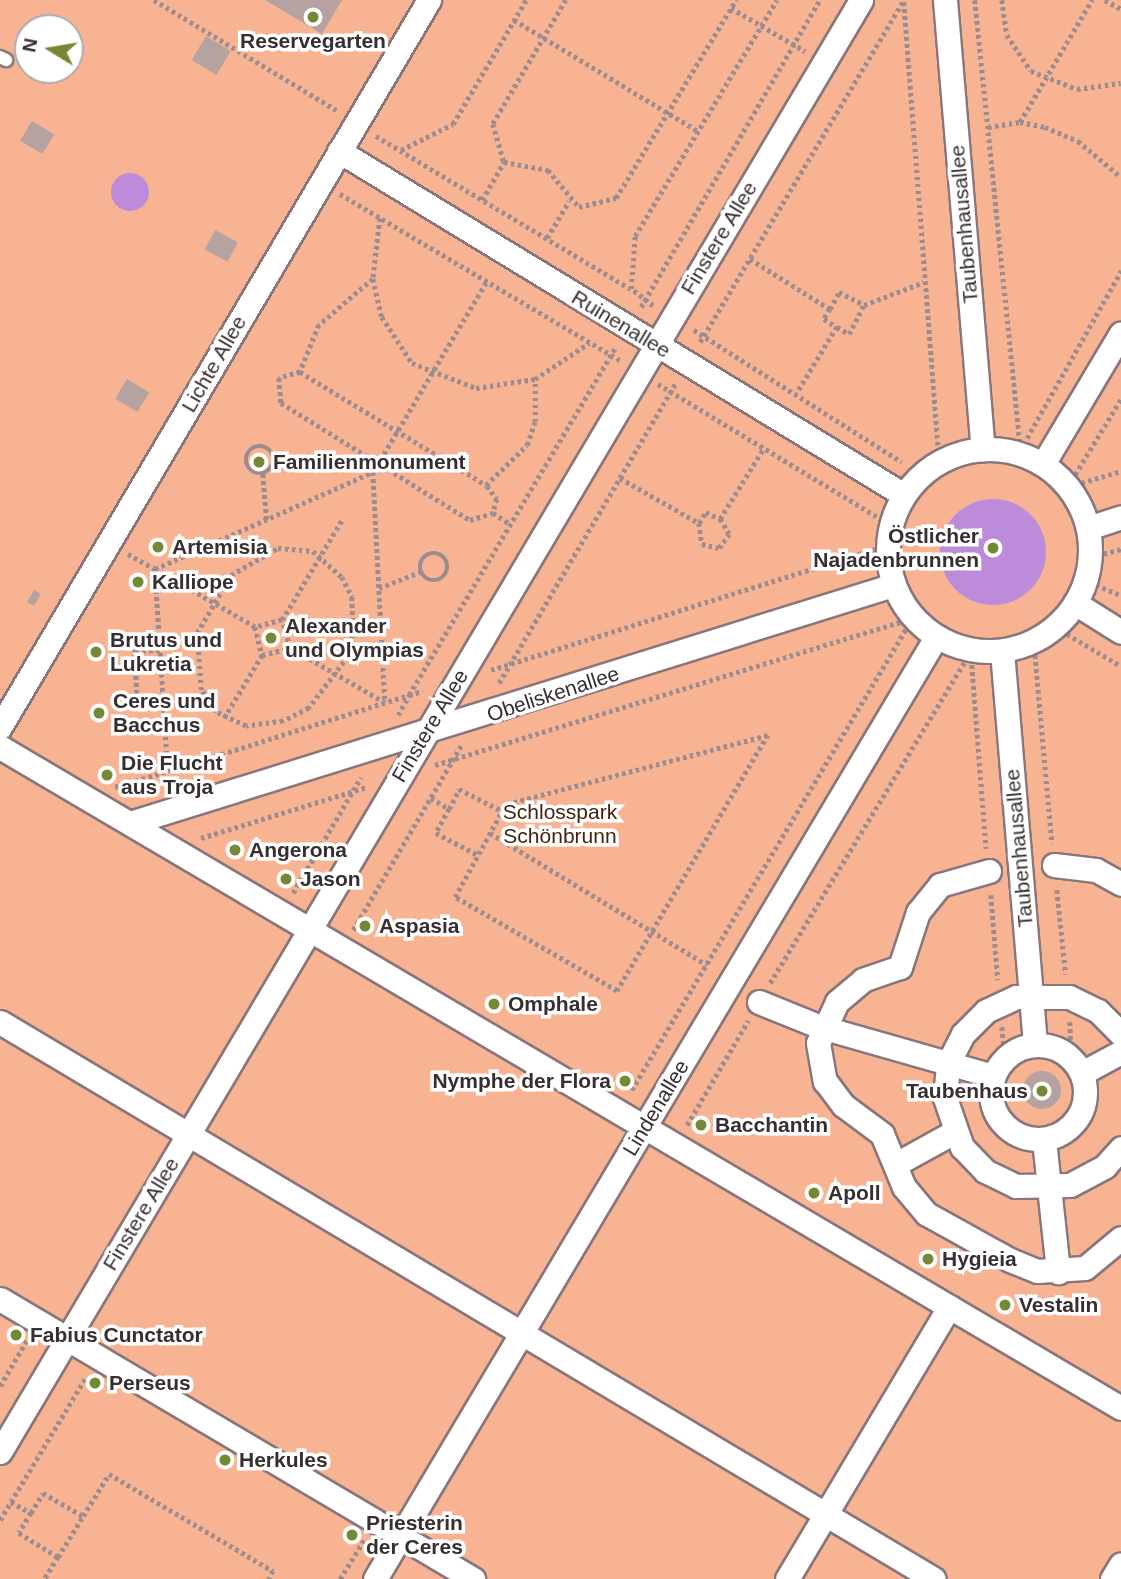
<!DOCTYPE html>
<meta charset="utf-8">
<style>
body{margin:0}
#map{position:relative;width:1121px;height:1579px;overflow:hidden;background:#f5e1e6;font-family:Helvetica,sans-serif}
div>[style]{position:absolute}
[style*='--x']{left:calc(var(--x)*1px);top:calc(var(--y)*1px);width:calc(var(--w)*1px);rotate:calc(var(--a)*1deg)}
.green>*{inset:0;background:#f8b492}
.water>*{inset:0;background:#bc8bd9}
.round{border-radius:50%}
.building>*{inset:0;background:#b6a3a1;transform-origin:0 0}
.path>*{height:4.5px;margin-top:-2.25px;transform-origin:0;background:repeating-linear-gradient(90deg,#9a8c90 0 3.5px,transparent 0 7px)}
.path>.ring{margin:-2.25px;padding:0;box-sizing:content-box;background:none;border:4.5px solid #9a8c90;border-radius:50%}
.roads{filter:drop-shadow(2px 0 #88767b) drop-shadow(-2px 0 #88767b) drop-shadow(0 2px #88767b) drop-shadow(0 -2px #88767b)}
.lane>*{height:12px;margin:-6px;padding:0 6px;transform-origin:6px;border-radius:6px;background:#fff}
.street>*{height:23px;margin:-11.5px;padding:0 11.5px;transform-origin:11.5px;border-radius:11.5px;background:#fff}
.street>.ring{margin:-11.5px;padding:0;box-sizing:content-box;background:none;border:23px solid #fff;border-radius:50%}
.dots>*{width:19px;height:19px;translate:-50% -50%;box-sizing:border-box;border:4px solid #fff;border-radius:50%}
span{translate:-50% -50%;white-space:nowrap;text-align:center;line-height:1.15;-webkit-text-stroke:7px #fff;paint-order:stroke}
.poi-label{font-size:21px;color:#362e30;font-weight:700}
.left{translate:0 -50%;text-align:left}
.right{translate:-100% -50%;text-align:right}
.street-label{font-size:21px;color:#362e30}
.park-label{font-size:21px;color:#45220f}
.north{position:absolute;left:14px;top:14px;width:70px;height:70px;box-sizing:border-box;background:#fff;border:2px solid #afabac;border-radius:50%;rotate:281deg;font-size:19px;font-weight:700;line-height:28px;text-align:center;color:#362e30}
.north::after{content:'';display:block;margin:auto;width:24px;height:32px;background:#768736;clip-path:polygon(50% 0,100% 100%,50% 72%,0 100%)}
</style>
<div id="map">
<div class="green">
<i style="clip-path:polygon(evenodd,0 0,1121px 0,1121px 1579px,0 1579px,0 0,28px 28px,70px 28px,70px 70px,28px 70px,28px 28px)"></i>
</div>
<div class="water">
<i class="round" style="left:111px;top:173px;width:38px;height:38px"></i>
<i class="round" style="left:940px;top:499px;width:106px;height:106px"></i>
</div>
<div class="building">
<i style="clip-path:polygon(265px 0,342px 0,322px 34px)"></i>
<i style="left:206px;top:36px;width:29px;height:28px;rotate:31deg"></i>
<i style="left:32px;top:121px;width:26px;height:23px;rotate:31deg"></i>
<i style="left:215px;top:230px;width:26px;height:22px;rotate:28deg"></i>
<i style="left:127px;top:379px;width:26px;height:23px;rotate:31deg"></i>
<i style="left:34px;top:590px;width:8px;height:14px;rotate:30deg"></i>
<i class="round" style="left:1023px;top:1071px;width:38px;height:38px"></i>
</div>
<div class="path">
<i style="--x:154;--y:0;--w:213;--a:31.1"></i>
<i style="--x:566;--y:0;--w:144;--a:120.5"></i>
<i style="--x:493;--y:124;--w:40;--a:74"></i>
<i style="--x:504;--y:162;--w:45;--a:10.3"></i>
<i style="--x:548;--y:170;--w:48;--a:50"></i>
<i style="--x:579;--y:207;--w:38;--a:-14"></i>
<i style="--x:616;--y:198;--w:232;--a:-58.8"></i>
<i style="--x:975;--y:0;--w:454;--a:84.2"></i>
<i style="--x:1002;--y:0;--w:35;--a:82"></i>
<i style="--x:1007;--y:35;--w:43;--a:56.3"></i>
<i style="--x:1031;--y:71;--w:49;--a:21.4"></i>
<i style="--x:1077;--y:89;--w:44;--a:-7.8"></i>
<i style="--x:1105;--y:0;--w:18;--a:29"></i>
<i style="--x:904;--y:2;--w:461;--a:85.6"></i>
<i style="--x:731;--y:8;--w:86;--a:30.2"></i>
<i style="--x:514;--y:20;--w:215;--a:31.1"></i>
<i style="--x:1020;--y:122;--w:142;--a:-59.5"></i>
<i style="--x:988;--y:127;--w:32;--a:-9"></i>
<i style="--x:1020;--y:122;--w:25;--a:11"></i>
<i style="--x:1045;--y:127;--w:36;--a:23"></i>
<i style="--x:1078;--y:141;--w:56;--a:39.9"></i>
<i style="--x:376;--y:136;--w:297;--a:31"></i>
<i style="--x:401;--y:150;--w:58;--a:-26.6"></i>
<i style="--x:453;--y:124;--w:144;--a:-59.5"></i>
<i style="--x:340;--y:194;--w:327;--a:30.7"></i>
<i style="--x:482;--y:200;--w:44;--a:-59.9"></i>
<i style="--x:380;--y:218;--w:61;--a:96.5"></i>
<i style="--x:373;--y:279;--w:39;--a:77"></i>
<i style="--x:382;--y:317;--w:55;--a:56.9"></i>
<i style="--x:412;--y:363;--w:69;--a:21.3"></i>
<i style="--x:476;--y:388;--w:60;--a:-8.7"></i>
<i style="--x:535;--y:379;--w:65;--a:-33.7"></i>
<i style="--x:547;--y:238;--w:43;--a:-59.3"></i>
<i style="--x:750;--y:259;--w:94;--a:32"></i>
<i style="--x:830;--y:309;--w:12;--a:121"></i>
<i style="--x:824;--y:319;--w:15;--a:32"></i>
<i style="--x:837;--y:327;--w:77;--a:121.2"></i>
<i style="--x:373;--y:279;--w:71;--a:139.6"></i>
<i style="--x:319;--y:325;--w:51;--a:112"></i>
<i style="--x:300;--y:372;--w:218;--a:31.3"></i>
<i style="--x:486;--y:485;--w:57;--a:-44.3"></i>
<i style="--x:527;--y:445;--w:24;--a:-71"></i>
<i style="--x:535;--y:422;--w:43;--a:-90"></i>
<i style="--x:653;--y:306;--w:28;--a:-142"></i>
<i style="--x:631;--y:289;--w:53;--a:-85.7"></i>
<i style="--x:635;--y:236;--w:275;--a:-59"></i>
<i style="--x:641;--y:307;--w:355;--a:-59.8"></i>
<i style="--x:830;--y:309;--w:19;--a:-62"></i>
<i style="--x:839;--y:292;--w:28;--a:27"></i>
<i style="--x:837;--y:327;--w:14;--a:30"></i>
<i style="--x:849;--y:334;--w:33;--a:-63"></i>
<i style="--x:864;--y:305;--w:64;--a:-21"></i>
<i style="--x:694;--y:330;--w:246;--a:32.4"></i>
<i style="--x:700;--y:342;--w:398;--a:-59.2"></i>
<i style="--x:300;--y:372;--w:22;--a:164"></i>
<i style="--x:279;--y:378;--w:25;--a:85"></i>
<i style="--x:281;--y:403;--w:222;--a:31.8"></i>
<i style="--x:470;--y:520;--w:24;--a:-17"></i>
<i style="--x:493;--y:513;--w:20;--a:33"></i>
<i style="--x:658;--y:384;--w:272;--a:31.2"></i>
<i style="--x:1121;--y:400;--w:102;--a:121.3"></i>
<i style="--x:1068;--y:487;--w:55;--a:-16.8"></i>
<i style="--x:1027;--y:438;--w:192;--a:-60.6"></i>
<i class="ring" style="left:246px;top:446px;width:23.5px;height:23.5px"></i>
<i style="--x:373;--y:472;--w:222;--a:-59.2"></i>
<i style="--x:263;--y:474;--w:48;--a:85.2"></i>
<i style="--x:620;--y:478;--w:91;--a:29.7"></i>
<i style="--x:699;--y:523;--w:13;--a:-58"></i>
<i style="--x:706;--y:512;--w:16;--a:27"></i>
<i style="--x:720;--y:519;--w:82;--a:-58.4"></i>
<i style="--x:487;--y:486;--w:16;--a:52"></i>
<i style="--x:497;--y:499;--w:15;--a:106"></i>
<i style="--x:699;--y:523;--w:21;--a:82"></i>
<i style="--x:702;--y:544;--w:17;--a:13"></i>
<i style="--x:719;--y:548;--w:17;--a:-54"></i>
<i style="--x:729;--y:534;--w:17;--a:-121"></i>
<i style="--x:278;--y:548;--w:35;--a:5"></i>
<i style="--x:313;--y:551;--w:39;--a:42"></i>
<i style="--x:342;--y:577;--w:22;--a:63"></i>
<i style="--x:352;--y:597;--w:38;--a:88"></i>
<i style="--x:353;--y:635;--w:28;--a:108"></i>
<i style="--x:344;--y:662;--w:58;--a:127.3"></i>
<i style="--x:309;--y:708;--w:29;--a:153"></i>
<i style="--x:283;--y:721;--w:37;--a:172"></i>
<i style="--x:246;--y:726;--w:33;--a:-155"></i>
<i style="--x:216;--y:712;--w:27;--a:-124"></i>
<i style="--x:201;--y:690;--w:57;--a:-94"></i>
<i style="--x:197;--y:633;--w:67;--a:-59.6"></i>
<i style="--x:231;--y:575;--w:54;--a:-29.9"></i>
<i class="ring" style="left:420px;top:553px;width:23.5px;height:23.5px"></i>
<i style="--x:128;--y:554;--w:31;--a:29"></i>
<i style="--x:155;--y:569;--w:202;--a:86.3"></i>
<i style="--x:168;--y:771;--w:253;--a:-17.5"></i>
<i style="--x:409;--y:695;--w:405;--a:-59.3"></i>
<i style="--x:1090;--y:557;--w:32;--a:-14"></i>
<i style="--x:1096;--y:585;--w:27;--a:22"></i>
<i style="--x:379;--y:588;--w:44;--a:-21.3"></i>
<i style="--x:282;--y:620;--w:119;--a:-59.1"></i>
<i style="--x:255;--y:627;--w:116;--a:-149.9"></i>
<i style="--x:155;--y:569;--w:239;--a:-24"></i>
<i style="--x:373;--y:472;--w:231;--a:87"></i>
<i style="--x:385;--y:703;--w:110;--a:-149.9"></i>
<i style="--x:1055;--y:627;--w:77;--a:30.6"></i>
<i style="--x:134;--y:641;--w:68;--a:86.6"></i>
<i style="--x:1034;--y:641;--w:203;--a:84.9"></i>
<i style="--x:135;--y:651;--w:26;--a:-2"></i>
<i style="--x:491;--y:670;--w:416;--a:-17.5"></i>
<i style="--x:499;--y:683;--w:348;--a:-59.5"></i>
<i style="--x:398;--y:715;--w:23;--a:-61"></i>
<i style="--x:409;--y:695;--w:14;--a:-17"></i>
<i style="--x:224;--y:718;--w:74;--a:-58.9"></i>
<i style="--x:262;--y:655;--w:29;--a:-14"></i>
<i style="--x:290;--y:648;--w:29;--a:-106"></i>
<i style="--x:282;--y:620;--w:28;--a:165"></i>
<i style="--x:255;--y:627;--w:29;--a:76"></i>
<i style="--x:435;--y:765;--w:500;--a:-17.09"></i>
<i style="--x:913;--y:618;--w:552;--a:120.75"></i>
<i style="--x:115;--y:787;--w:55;--a:-16.8"></i>
<i style="--x:431;--y:798;--w:21;--a:31"></i>
<i style="--x:449;--y:809;--w:22;--a:-63"></i>
<i style="--x:459;--y:789;--w:48;--a:27.1"></i>
<i style="--x:502;--y:811;--w:9;--a:-54"></i>
<i style="--x:507;--y:804;--w:270;--a:-14.8"></i>
<i style="--x:768;--y:735;--w:297;--a:120.5"></i>
<i style="--x:617;--y:991;--w:187;--a:-149.9"></i>
<i style="--x:455;--y:897;--w:98;--a:-61.3"></i>
<i style="--x:449;--y:809;--w:27;--a:118"></i>
<i style="--x:436;--y:833;--w:47;--a:27.6"></i>
<i style="--x:490;--y:833;--w:254;--a:31.3"></i>
<i style="--x:201;--y:838;--w:174;--a:-17.1"></i>
<i style="--x:1057;--y:890;--w:85;--a:84"></i>
<i style="--x:293;--y:893;--w:134;--a:-59.6"></i>
<i style="--x:991;--y:895;--w:85;--a:85.3"></i>
<i style="--x:353;--y:930;--w:216;--a:-59.6"></i>
<i style="--x:770;--y:983;--w:388;--a:-58.8"></i>
<i style="--x:971;--y:651;--w:198;--a:85.6"></i>
<i style="--x:1070;--y:1022;--w:30;--a:88"></i>
<i style="--x:1002;--y:1027;--w:30;--a:84"></i>
<i style="--x:687;--y:1125;--w:121;--a:-59.6"></i>
<i style="--x:0;--y:1386;--w:53;--a:-59.6"></i>
<i style="--x:11;--y:1502;--w:23;--a:29"></i>
<i style="--x:31;--y:1513;--w:23;--a:-59"></i>
<i style="--x:43;--y:1493;--w:46;--a:29.9"></i>
<i style="--x:83;--y:1516;--w:49;--a:-58.2"></i>
<i style="--x:109;--y:1474;--w:191;--a:30.6"></i>
<i style="--x:273;--y:1571;--w:9;--a:117"></i>
<i style="--x:31;--y:1513;--w:23;--a:121"></i>
<i style="--x:19;--y:1533;--w:46;--a:31.6"></i>
<i style="--x:58;--y:1557;--w:26;--a:121"></i>
<i style="--x:0;--y:1520;--w:167;--a:-59"></i>
<i style="--x:58;--y:1557;--w:48;--a:-58.6"></i>
<i style="--x:340;--y:1579;--w:46;--a:-58.4"></i>
</div>
<div class="roads">
<div class="lane">
<i style="--x:0;--y:57;--w:7;--a:27"></i>
</div>
<div class="street">
<i style="--x:945;--y:0;--w:451;--a:85.2"></i>
<i style="--x:339;--y:151;--w:661;--a:31.34"></i>
<i class="ring" style="left:888px;top:449px;width:179px;height:179px"></i>
<i style="--x:1043;--y:464;--w:152;--a:-59.2"></i>
<i style="--x:1088;--y:528;--w:35;--a:-18"></i>
<i style="--x:1075;--y:603;--w:54;--a:32.2"></i>
<i style="--x:1002;--y:651;--w:395;--a:85.2"></i>
<i style="--x:0;--y:727;--w:844;--a:-59.46"></i>
<i style="--x:0;--y:747;--w:1301;--a:30.53"></i>
<i style="--x:130;--y:823;--w:799;--a:-17.32"></i>
<i style="--x:1054;--y:865;--w:42;--a:6.8"></i>
<i style="--x:1096;--y:870;--w:29;--a:29"></i>
<i style="--x:989;--y:871;--w:51;--a:164.1"></i>
<i style="--x:940;--y:885;--w:35;--a:129"></i>
<i style="--x:918;--y:912;--w:58;--a:108.1"></i>
<i style="--x:900;--y:967;--w:39;--a:161"></i>
<i style="--x:863;--y:980;--w:34;--a:140"></i>
<i style="--x:837;--y:1002;--w:45;--a:114.9"></i>
<i style="--x:818;--y:1043;--w:39;--a:80"></i>
<i style="--x:825;--y:1081;--w:30;--a:53"></i>
<i style="--x:843;--y:1105;--w:49;--a:36.6"></i>
<i style="--x:882;--y:1134;--w:57;--a:67.5"></i>
<i style="--x:904;--y:1187;--w:35;--a:50"></i>
<i style="--x:927;--y:1214;--w:95;--a:29"></i>
<i style="--x:1010;--y:1260;--w:29;--a:22"></i>
<i style="--x:1037;--y:1271;--w:48;--a:-3.6"></i>
<i style="--x:1085;--y:1268;--w:47;--a:-39.8"></i>
<i style="--x:759;--y:1002;--w:67;--a:22"></i>
<i style="--x:821;--y:1027;--w:179;--a:15.9"></i>
<i style="--x:0;--y:1022;--w:1087;--a:30.81"></i>
<i style="--x:1121;--y:1034;--w:33;--a:-135"></i>
<i style="--x:1098;--y:1011;--w:32;--a:-154"></i>
<i style="--x:1069;--y:997;--w:53;--a:180"></i>
<i style="--x:1016;--y:997;--w:33;--a:155"></i>
<i style="--x:986;--y:1011;--w:33;--a:135"></i>
<i style="--x:963;--y:1034;--w:34;--a:117"></i>
<i style="--x:948;--y:1064;--w:34;--a:95"></i>
<i style="--x:945;--y:1098;--w:52;--a:70.9"></i>
<i style="--x:962;--y:1147;--w:33;--a:46"></i>
<i style="--x:985;--y:1171;--w:34;--a:26"></i>
<i style="--x:1016;--y:1186;--w:54;--a:-1.1"></i>
<i style="--x:1070;--y:1185;--w:40;--a:-28"></i>
<i style="--x:1105;--y:1166;--w:24;--a:-48"></i>
<i class="ring" style="left:991px;top:1045px;width:71px;height:71px"></i>
<i style="--x:1082;--y:1073;--w:44;--a:-28.3"></i>
<i style="--x:1044;--y:1140;--w:133;--a:83.9"></i>
<i style="--x:896;--y:1164;--w:66;--a:-28.9"></i>
<i style="--x:0;--y:1299;--w:550;--a:30.62"></i>
<i style="--x:0;--y:1452;--w:1688;--a:-59.33"></i>
<i style="--x:375;--y:1579;--w:1096;--a:-59.22"></i>
<i style="--x:787;--y:1579;--w:317;--a:-59.2"></i>
<i style="--x:1112;--y:1579;--w:17;--a:-59"></i>
</div>
</div>
<div class="dots">
<i style="left:313px;top:17px;background:#768736"></i>
<i style="left:259px;top:462px;background:#768736"></i>
<i style="left:158px;top:547px;background:#768736"></i>
<i style="left:993px;top:548px;background:#768736"></i>
<i style="left:138px;top:582px;background:#768736"></i>
<i style="left:271px;top:638px;background:#768736"></i>
<i style="left:96px;top:652px;background:#768736"></i>
<i style="left:99px;top:713px;background:#768736"></i>
<i style="left:107px;top:775px;background:#768736"></i>
<i style="left:235px;top:850px;background:#768736"></i>
<i style="left:286px;top:879px;background:#768736"></i>
<i style="left:365px;top:926px;background:#768736"></i>
<i style="left:494px;top:1004px;background:#768736"></i>
<i style="left:625px;top:1081px;background:#768736"></i>
<i style="left:1042px;top:1091px;background:#768736"></i>
<i style="left:701px;top:1125px;background:#768736"></i>
<i style="left:814px;top:1193px;background:#768736"></i>
<i style="left:928px;top:1259px;background:#768736"></i>
<i style="left:1005px;top:1305px;background:#768736"></i>
<i style="left:16px;top:1335px;background:#768736"></i>
<i style="left:95px;top:1383px;background:#768736"></i>
<i style="left:225px;top:1460px;background:#768736"></i>
<i style="left:352px;top:1535px;background:#768736"></i>
</div>
<div class="poi-label">
<span style="left:313px;top:41px">Reservegarten</span>
<span class="left" style="left:273px;top:462px">Familienmonument</span>
<span class="right" style="left:979px;top:548px">Östlicher<br>Najadenbrunnen</span>
<span class="left" style="left:172px;top:547px">Artemisia</span>
<span class="left" style="left:152px;top:582px">Kalliope</span>
<span class="left" style="left:285px;top:638px">Alexander<br>und Olympias</span>
<span class="left" style="left:110px;top:652px">Brutus und<br>Lukretia</span>
<span class="left" style="left:113px;top:713px">Ceres und<br>Bacchus</span>
<span class="left" style="left:121px;top:775px">Die Flucht<br>aus Troja</span>
<span class="left" style="left:249px;top:850px">Angerona</span>
<span class="left" style="left:300px;top:879px">Jason</span>
<span class="left" style="left:379px;top:926px">Aspasia</span>
<span class="left" style="left:508px;top:1004px">Omphale</span>
<span class="right" style="left:611px;top:1081px">Nymphe der Flora</span>
<span class="right" style="left:1028px;top:1091px">Taubenhaus</span>
<span class="left" style="left:715px;top:1125px">Bacchantin</span>
<span class="left" style="left:828px;top:1193px">Apoll</span>
<span class="left" style="left:942px;top:1259px">Hygieia</span>
<span class="left" style="left:1019px;top:1305px">Vestalin</span>
<span class="left" style="left:30px;top:1335px">Fabius Cunctator</span>
<span class="left" style="left:109px;top:1383px">Perseus</span>
<span class="left" style="left:239px;top:1460px">Herkules</span>
<span class="left" style="left:366px;top:1535px">Priesterin<br>der Ceres</span>
</div>
<div class="street-label">
<span style="left:964px;top:224px;rotate:-95deg">Taubenhausallee</span>
<span style="left:719px;top:238px;rotate:-59deg">Finstere Allee</span>
<span style="left:621px;top:324px;rotate:31deg">Ruinenallee</span>
<span style="left:214px;top:364px;rotate:-60deg">Lichte Allee</span>
<span style="left:553px;top:694px;rotate:-18deg">Obeliskenallee</span>
<span style="left:430px;top:726px;rotate:-59deg">Finstere Allee</span>
<span style="left:1019px;top:848px;rotate:-95deg">Taubenhausallee</span>
<span style="left:656px;top:1108px;rotate:-59deg">Lindenallee</span>
<span style="left:141px;top:1214px;rotate:-59deg">Finstere Allee</span>
</div>
<div class="park-label">
<span style="left:560px;top:824px">Schlosspark<br>Schönbrunn</span>
</div>
<div class="north">N</div>
</div>
